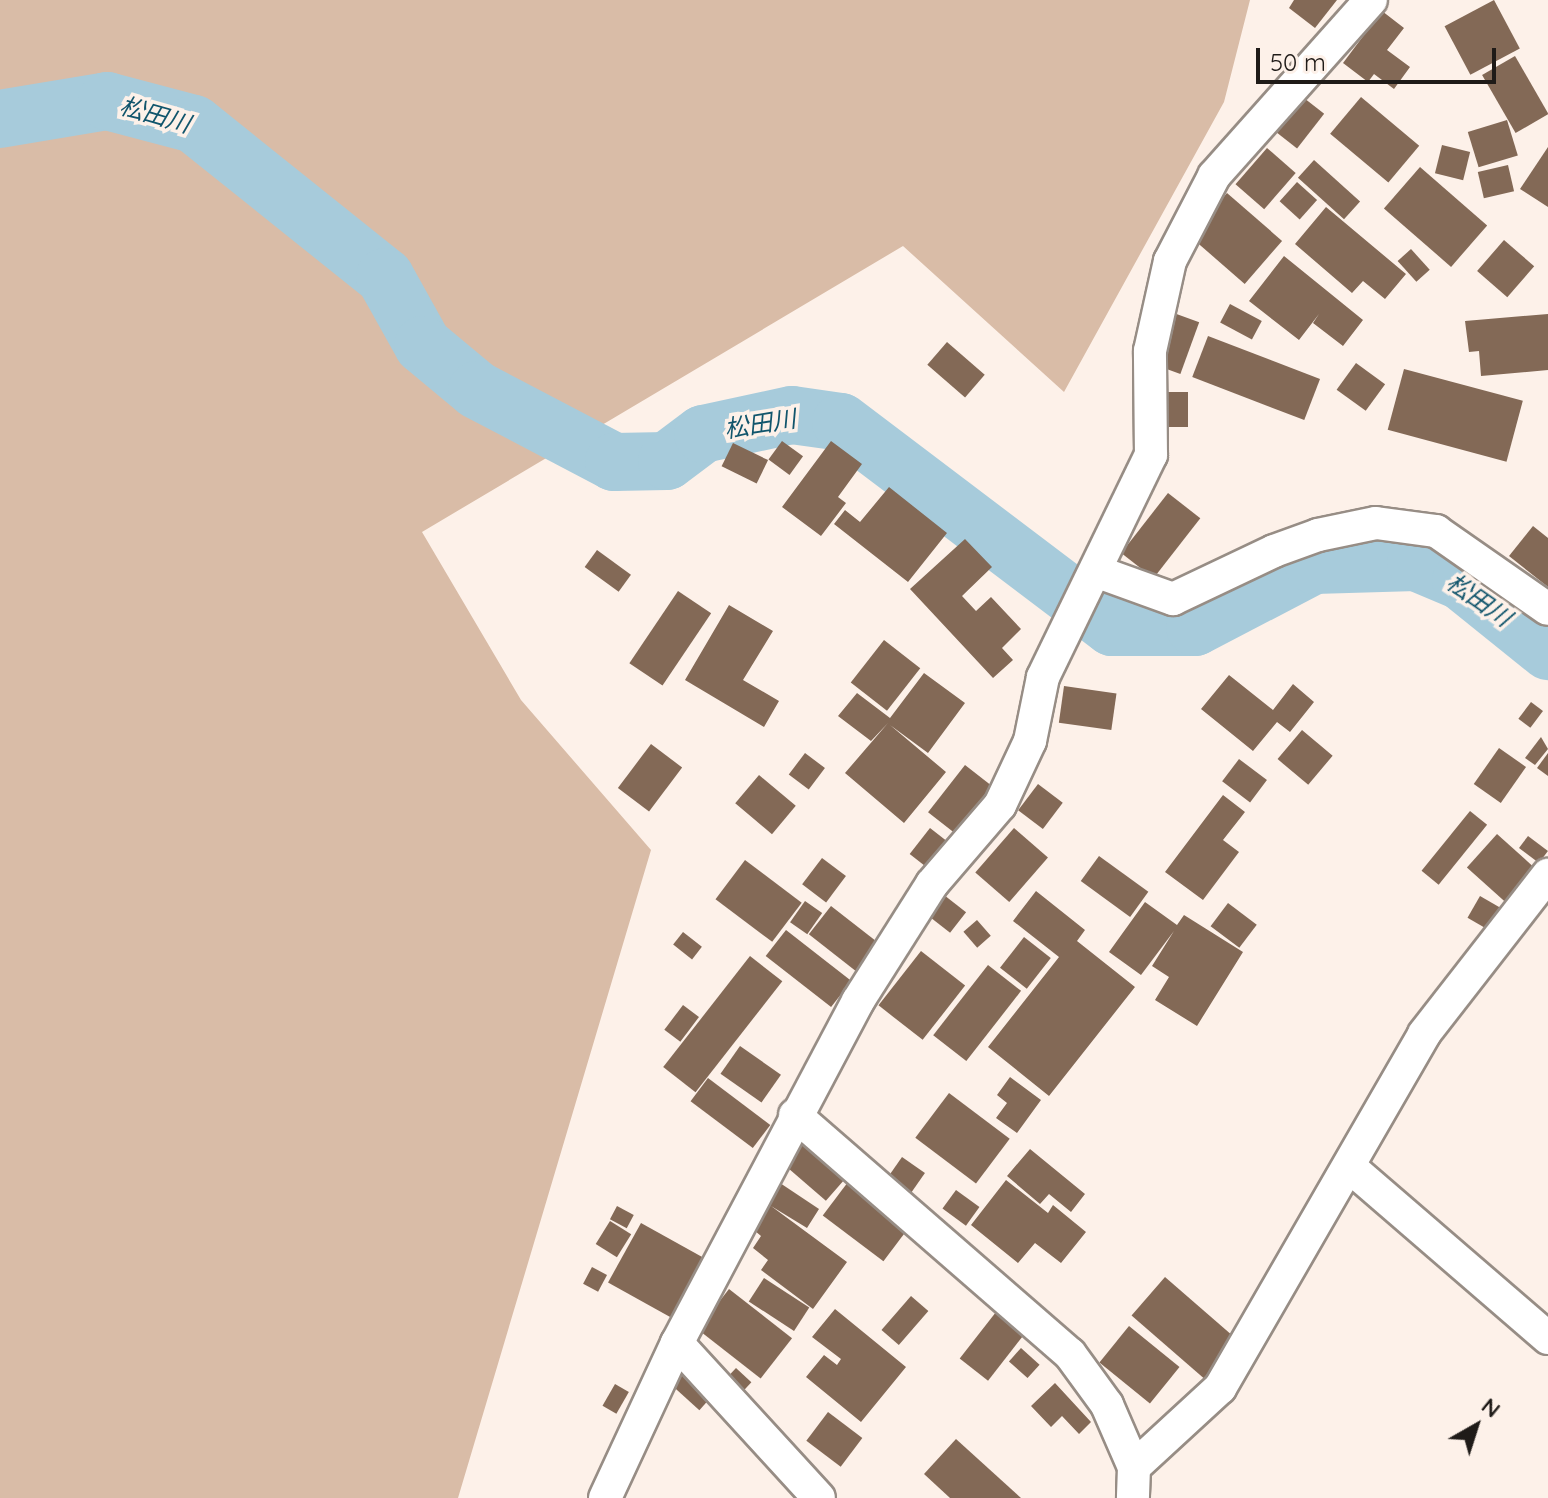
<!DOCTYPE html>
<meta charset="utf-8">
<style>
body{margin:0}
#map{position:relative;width:1548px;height:1498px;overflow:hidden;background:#fdf1e9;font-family:Quicksand,"Noto Sans JP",sans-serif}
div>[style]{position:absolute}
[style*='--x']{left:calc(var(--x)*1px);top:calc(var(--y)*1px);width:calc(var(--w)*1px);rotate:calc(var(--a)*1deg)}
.forest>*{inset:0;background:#d9bca7}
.river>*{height:58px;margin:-29px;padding:0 29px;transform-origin:29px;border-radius:29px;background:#a7cbdb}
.building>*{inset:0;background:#836956;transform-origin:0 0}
.roads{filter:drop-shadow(2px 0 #978d85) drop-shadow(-2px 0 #978d85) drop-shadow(0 2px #978d85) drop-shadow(0 -2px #978d85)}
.minor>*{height:32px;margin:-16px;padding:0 16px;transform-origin:16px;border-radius:16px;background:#fff}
span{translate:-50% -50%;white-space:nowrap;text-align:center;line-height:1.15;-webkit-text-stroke:7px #fdf1e9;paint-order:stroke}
.water-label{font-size:24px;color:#11556c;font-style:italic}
.north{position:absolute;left:1436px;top:1386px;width:80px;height:80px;-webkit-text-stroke:6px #fdf1e9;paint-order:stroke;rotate:39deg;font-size:22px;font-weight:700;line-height:32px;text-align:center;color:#1f1b18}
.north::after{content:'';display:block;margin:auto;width:28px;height:36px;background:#1f1b18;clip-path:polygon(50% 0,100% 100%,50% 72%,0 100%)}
.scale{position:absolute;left:1256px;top:48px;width:240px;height:36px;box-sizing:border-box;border:4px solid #1f1b18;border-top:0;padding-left:10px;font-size:24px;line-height:28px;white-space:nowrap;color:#1f1b18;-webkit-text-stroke:6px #fdf1e9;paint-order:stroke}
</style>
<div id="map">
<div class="forest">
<i style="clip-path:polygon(0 0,1250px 0,1224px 102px,1064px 392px,903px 246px,422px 532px,521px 700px,651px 850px,458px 1498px,0 1498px)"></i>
</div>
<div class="river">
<i style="--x:0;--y:119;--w:109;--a:-9.5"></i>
<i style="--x:107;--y:101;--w:90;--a:14.8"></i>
<i style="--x:194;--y:124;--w:245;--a:38.7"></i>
<i style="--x:385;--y:277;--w:78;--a:60.8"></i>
<i style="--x:423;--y:345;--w:70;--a:39.8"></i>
<i style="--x:477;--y:390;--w:155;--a:27.7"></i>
<i style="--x:614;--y:462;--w:53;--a:-1.1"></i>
<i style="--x:667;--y:461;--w:45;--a:-36.9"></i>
<i style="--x:703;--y:434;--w:91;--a:-12.1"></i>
<i style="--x:792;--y:415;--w:49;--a:8.1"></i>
<i style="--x:841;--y:422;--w:340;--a:37.1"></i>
<i style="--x:1112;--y:627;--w:83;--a:0"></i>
<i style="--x:1195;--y:627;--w:134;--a:-27.5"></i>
<i style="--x:1314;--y:565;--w:102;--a:-1.7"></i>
<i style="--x:1416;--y:562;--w:49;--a:22.9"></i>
<i style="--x:1461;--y:581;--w:112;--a:38.8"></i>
</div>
<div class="building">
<i style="clip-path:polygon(1294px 0,1337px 0,1315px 28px,1289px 8px)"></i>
<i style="left:1494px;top:0;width:55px;height:56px;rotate:62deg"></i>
<i style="clip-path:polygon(1382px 11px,1404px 28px,1387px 50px,1410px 67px,1394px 89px,1374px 74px,1368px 82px,1343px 63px)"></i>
<i style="left:1515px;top:56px;width:67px;height:38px;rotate:60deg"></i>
<i style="left:1295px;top:91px;width:37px;height:44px;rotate:38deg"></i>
<i style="left:1361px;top:97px;width:76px;height:48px;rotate:40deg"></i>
<i style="left:1507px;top:120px;width:37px;height:41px;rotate:73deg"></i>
<i style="left:1442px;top:145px;width:29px;height:29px;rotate:14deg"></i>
<i style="clip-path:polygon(1548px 147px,1548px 207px,1520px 189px)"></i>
<i style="left:1267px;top:148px;width:38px;height:48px;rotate:41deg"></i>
<i style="left:1314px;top:160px;width:62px;height:24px;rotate:42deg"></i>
<i style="left:1508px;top:165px;width:27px;height:31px;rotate:77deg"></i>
<i style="left:1420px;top:167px;width:89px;height:55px;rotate:41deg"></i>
<i style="left:1297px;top:182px;width:27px;height:26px;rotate:42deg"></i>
<i style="left:1227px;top:193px;width:73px;height:57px;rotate:41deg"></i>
<i style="clip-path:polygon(1326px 207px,1406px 274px,1385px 299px,1363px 281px,1352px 293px,1295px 244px)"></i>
<i style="left:1504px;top:240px;width:40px;height:41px;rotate:41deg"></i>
<i style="left:1411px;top:249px;width:28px;height:18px;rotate:48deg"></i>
<i style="clip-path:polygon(1284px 256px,1363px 320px,1343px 346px,1313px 323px,1319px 314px,1299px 340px,1249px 301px)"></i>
<i style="left:1230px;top:304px;width:36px;height:21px;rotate:28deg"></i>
<i style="left:1171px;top:312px;width:30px;height:55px;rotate:20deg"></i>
<i style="clip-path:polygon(1548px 314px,1548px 370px,1481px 376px,1479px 351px,1469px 352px,1465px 321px)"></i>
<i style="left:1208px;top:336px;width:120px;height:44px;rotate:21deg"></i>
<i style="left:947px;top:342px;width:50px;height:30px;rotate:41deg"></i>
<i style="left:1356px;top:363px;width:36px;height:33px;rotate:36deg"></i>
<i style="left:1404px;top:369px;width:123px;height:63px;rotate:15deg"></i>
<i style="left:1164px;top:392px;width:24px;height:35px"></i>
<i style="left:782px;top:441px;width:26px;height:23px;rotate:36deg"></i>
<i style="clip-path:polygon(831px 441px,862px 464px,838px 497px,846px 503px,821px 536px,782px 507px)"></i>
<i style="left:733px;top:443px;width:39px;height:26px;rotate:26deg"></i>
<i style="clip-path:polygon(889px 487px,947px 533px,908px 582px,834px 524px,845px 510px,860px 522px)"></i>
<i style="left:1168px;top:493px;width:41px;height:76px;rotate:38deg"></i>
<i style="clip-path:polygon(1533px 526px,1548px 538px,1548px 587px,1509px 556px)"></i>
<i style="clip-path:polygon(965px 539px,992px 567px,962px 596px,976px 611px,991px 597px,1021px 629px,1002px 648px,1013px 660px,993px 678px,910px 589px)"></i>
<i style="left:597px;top:550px;width:42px;height:21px;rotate:36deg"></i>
<i style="left:678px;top:591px;width:40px;height:87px;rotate:34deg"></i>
<i style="clip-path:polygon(729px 605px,773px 631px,743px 680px,779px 701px,764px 727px,685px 680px)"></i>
<i style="left:884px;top:640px;width:46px;height:54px;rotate:38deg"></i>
<i style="clip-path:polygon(924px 673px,965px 703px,928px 753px,890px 725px,946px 772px,904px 823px,845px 773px,888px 723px,871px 741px,838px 716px,857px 693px,890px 718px)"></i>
<i style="clip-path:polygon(1229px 675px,1273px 710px,1293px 684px,1314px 702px,1290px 732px,1277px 722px,1253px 751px,1201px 709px)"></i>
<i style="left:1064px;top:686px;width:53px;height:37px;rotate:8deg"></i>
<i style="left:1531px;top:702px;width:15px;height:21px;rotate:37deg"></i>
<i style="left:1302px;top:730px;width:40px;height:38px;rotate:40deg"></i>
<i style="clip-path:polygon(1541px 737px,1548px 749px,1535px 765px,1525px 758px)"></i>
<i style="left:651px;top:744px;width:39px;height:55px;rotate:37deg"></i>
<i style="left:1499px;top:748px;width:33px;height:44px;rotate:35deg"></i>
<i style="left:805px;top:753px;width:25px;height:27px;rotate:37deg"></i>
<i style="clip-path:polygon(1548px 753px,1548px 776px,1537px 768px)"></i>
<i style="left:1239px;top:759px;width:35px;height:28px;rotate:37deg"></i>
<i style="left:965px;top:765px;width:37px;height:60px;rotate:38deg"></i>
<i style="left:759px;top:775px;width:48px;height:37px;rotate:40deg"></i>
<i style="left:1038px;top:784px;width:31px;height:33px;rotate:37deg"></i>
<i style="clip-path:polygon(1223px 795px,1245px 812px,1223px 840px,1239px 852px,1203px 900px,1165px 872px)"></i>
<i style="left:1470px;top:811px;width:22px;height:77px;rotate:39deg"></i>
<i style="left:930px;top:828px;width:24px;height:33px;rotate:38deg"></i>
<i style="left:1014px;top:828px;width:45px;height:59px;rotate:41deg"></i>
<i style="left:1497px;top:834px;width:54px;height:45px;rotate:42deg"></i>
<i style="left:1528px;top:836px;width:25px;height:15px;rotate:37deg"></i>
<i style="left:1099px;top:856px;width:61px;height:31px;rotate:36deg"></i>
<i style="left:822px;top:858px;width:30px;height:33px;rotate:37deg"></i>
<i style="left:745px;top:860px;width:71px;height:49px;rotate:37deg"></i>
<i style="clip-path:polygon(1036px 891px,1085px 930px,1077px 941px,1135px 987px,1049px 1096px,988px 1047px,1059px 957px,1013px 921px)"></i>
<i style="left:944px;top:895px;width:28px;height:26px;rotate:38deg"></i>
<i style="left:1480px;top:896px;width:24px;height:25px;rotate:30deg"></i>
<i style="left:805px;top:901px;width:21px;height:26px;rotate:35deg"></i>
<i style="clip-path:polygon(1145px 902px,1177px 925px,1184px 915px,1243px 952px,1197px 1026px,1155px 1000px,1169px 977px,1152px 966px,1174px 931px,1141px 975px,1109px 952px)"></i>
<i style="left:1228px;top:903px;width:36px;height:29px;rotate:37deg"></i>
<i style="left:831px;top:906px;width:68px;height:36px;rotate:38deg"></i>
<i style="left:977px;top:920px;width:21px;height:18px;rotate:49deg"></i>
<i style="left:786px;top:930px;width:83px;height:33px;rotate:38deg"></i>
<i style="left:683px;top:932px;width:24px;height:16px;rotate:38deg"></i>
<i style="left:1024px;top:937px;width:34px;height:39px;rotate:38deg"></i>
<i style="left:921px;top:951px;width:56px;height:69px;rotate:38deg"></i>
<i style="left:750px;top:956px;width:41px;height:141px;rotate:38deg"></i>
<i style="left:988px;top:965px;width:42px;height:89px;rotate:38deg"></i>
<i style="left:683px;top:1005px;width:20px;height:31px;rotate:37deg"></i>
<i style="left:740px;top:1046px;width:50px;height:34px;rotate:35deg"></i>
<i style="clip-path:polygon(1010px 1077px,1041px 1100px,1017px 1133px,996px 1118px,1007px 1103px,997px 1095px)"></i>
<i style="left:708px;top:1078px;width:78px;height:29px;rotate:37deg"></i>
<i style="left:949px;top:1093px;width:76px;height:56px;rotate:37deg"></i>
<i style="left:802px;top:1143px;width:56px;height:28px;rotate:41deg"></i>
<i style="clip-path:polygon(1030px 1149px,1085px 1194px,1071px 1212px,1049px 1194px,1040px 1204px,1007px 1176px)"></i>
<i style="left:902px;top:1157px;width:28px;height:28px;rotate:35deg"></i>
<i style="clip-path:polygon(1006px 1180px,1048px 1213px,1053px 1205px,1086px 1232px,1061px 1263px,1035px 1243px,1018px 1263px,971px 1225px)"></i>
<i style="clip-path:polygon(777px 1181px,819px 1209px,807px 1228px,771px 1206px,847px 1262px,813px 1309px,761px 1270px,768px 1260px,753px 1248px,761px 1236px,748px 1225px)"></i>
<i style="left:848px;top:1182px;width:76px;height:42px;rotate:37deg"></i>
<i style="left:956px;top:1190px;width:29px;height:23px;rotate:36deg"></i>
<i style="left:617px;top:1206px;width:19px;height:15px;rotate:28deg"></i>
<i style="left:610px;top:1221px;width:25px;height:27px;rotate:32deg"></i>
<i style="left:641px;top:1223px;width:72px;height:68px;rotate:29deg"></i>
<i style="left:592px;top:1267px;width:17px;height:19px;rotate:28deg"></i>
<i style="left:1165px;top:1277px;width:103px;height:51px;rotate:41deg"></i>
<i style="left:764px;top:1278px;width:54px;height:28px;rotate:33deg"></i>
<i style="left:729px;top:1289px;width:80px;height:51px;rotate:38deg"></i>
<i style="left:911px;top:1296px;width:23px;height:45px;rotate:41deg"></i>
<i style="clip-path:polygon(835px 1309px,906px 1367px,861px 1422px,806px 1377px,824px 1355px,837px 1365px,841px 1359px,812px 1337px)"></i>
<i style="left:996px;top:1312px;width:36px;height:59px;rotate:38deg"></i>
<i style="left:1129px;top:1326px;width:65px;height:47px;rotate:39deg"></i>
<i style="left:1021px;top:1348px;width:25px;height:18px;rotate:42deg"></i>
<i style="left:736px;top:1368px;width:21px;height:21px;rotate:43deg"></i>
<i style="left:688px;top:1369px;width:36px;height:23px;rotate:42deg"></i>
<i style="clip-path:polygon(1055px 1383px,1091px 1422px,1079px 1434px,1062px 1416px,1051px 1427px,1031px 1406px)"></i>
<i style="left:615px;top:1384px;width:16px;height:25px;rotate:30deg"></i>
<i style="left:828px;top:1412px;width:43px;height:36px;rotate:37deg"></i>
<i style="clip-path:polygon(956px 1439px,1021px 1498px,950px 1498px,924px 1474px)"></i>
</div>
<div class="roads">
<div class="minor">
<i style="--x:1098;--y:572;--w:80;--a:19.8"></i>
<i style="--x:1173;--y:599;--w:112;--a:-25.4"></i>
<i style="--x:1274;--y:551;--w:47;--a:-20"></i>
<i style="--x:1318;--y:535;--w:59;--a:-11.7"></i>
<i style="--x:1376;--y:523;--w:61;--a:7.6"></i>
<i style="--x:1436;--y:531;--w:136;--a:34.9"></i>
<i style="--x:795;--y:1115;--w:364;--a:41"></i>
<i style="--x:1070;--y:1354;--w:63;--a:54"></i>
<i style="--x:1107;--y:1405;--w:68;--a:66.5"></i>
<i style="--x:1134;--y:1467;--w:31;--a:92"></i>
<i style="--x:1351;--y:1168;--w:260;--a:40.8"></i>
<i style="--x:677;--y:1343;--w:210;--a:47.5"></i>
<i style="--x:1134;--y:1467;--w:117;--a:-42.6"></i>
<i style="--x:1220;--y:1388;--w:409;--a:-60"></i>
<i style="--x:1424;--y:1034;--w:202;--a:-52.1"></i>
<i style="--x:605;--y:1498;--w:171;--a:-65.1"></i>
<i style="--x:677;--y:1343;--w:387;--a:-62.1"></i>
<i style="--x:858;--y:1001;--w:138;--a:-57.7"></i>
<i style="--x:932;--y:884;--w:104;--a:-49.3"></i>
<i style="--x:1000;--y:805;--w:71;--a:-64.9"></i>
<i style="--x:1030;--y:741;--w:65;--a:-78.5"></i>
<i style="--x:1043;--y:677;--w:247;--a:-64.1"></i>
<i style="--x:1151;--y:455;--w:104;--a:-90.6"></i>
<i style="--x:1150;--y:351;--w:92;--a:-77.5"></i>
<i style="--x:1170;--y:261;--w:96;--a:-62.6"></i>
<i style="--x:1214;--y:176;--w:236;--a:-48.3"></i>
</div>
</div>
<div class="water-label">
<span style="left:155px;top:115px;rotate:16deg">松田川</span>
<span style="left:760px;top:424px;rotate:-9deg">松田川</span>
<span style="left:1479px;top:600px;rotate:35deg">松田川</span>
</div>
<div class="north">N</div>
<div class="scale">50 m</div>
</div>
